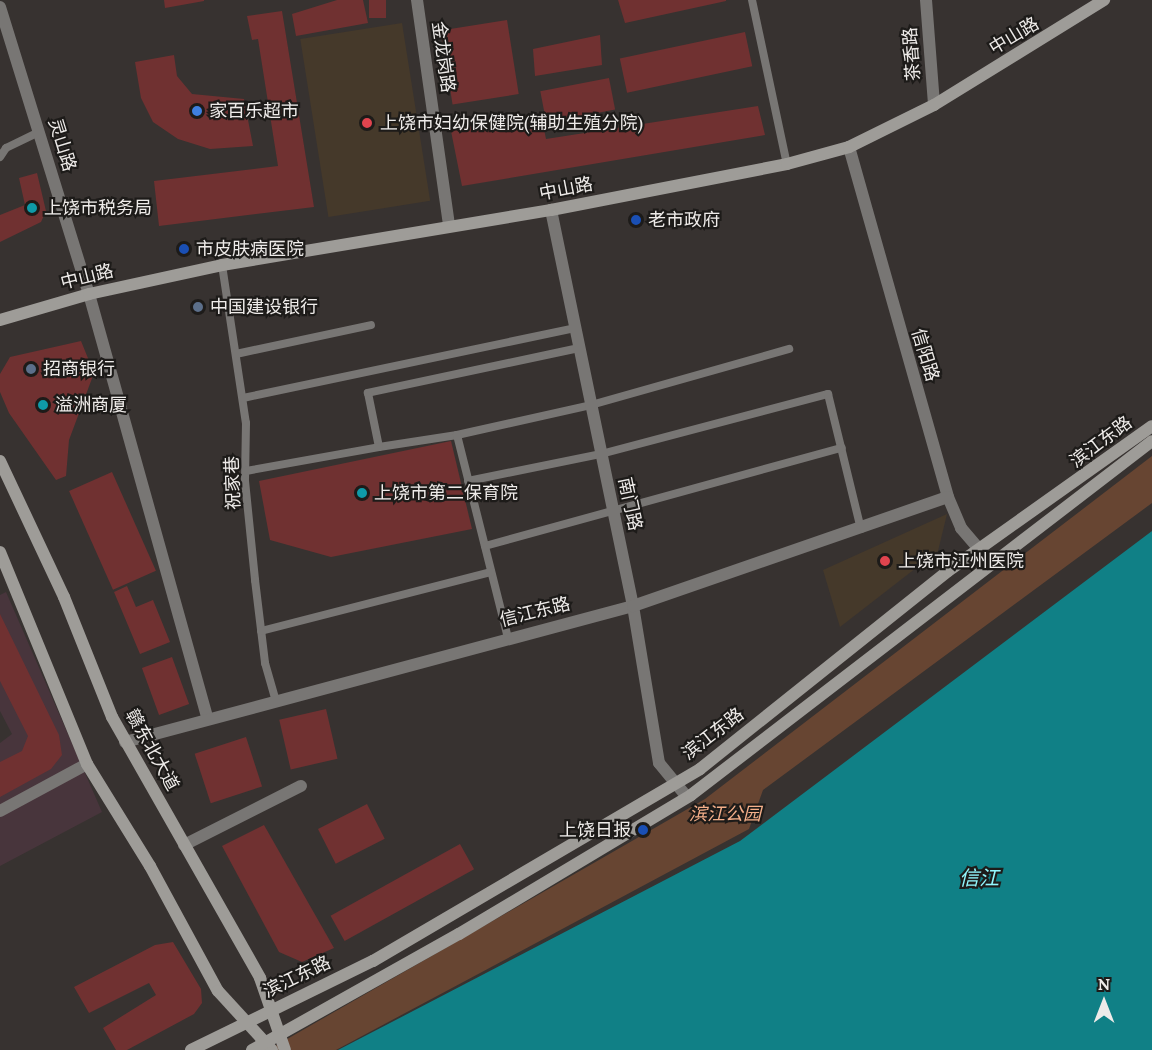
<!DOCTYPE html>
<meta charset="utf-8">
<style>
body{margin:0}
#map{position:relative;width:1152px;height:1050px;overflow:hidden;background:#373230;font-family:Lora,"Noto Sans SC",serif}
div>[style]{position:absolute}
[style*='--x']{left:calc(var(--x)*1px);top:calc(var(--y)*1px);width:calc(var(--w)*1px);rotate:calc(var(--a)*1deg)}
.commercial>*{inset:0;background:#48353c}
.medical>*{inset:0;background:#45392a;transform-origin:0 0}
.green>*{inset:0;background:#674532}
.water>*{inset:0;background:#108086}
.building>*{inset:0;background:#703131;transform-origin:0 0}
.lane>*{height:8px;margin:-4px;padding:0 4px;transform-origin:4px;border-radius:4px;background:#787674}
.street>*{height:12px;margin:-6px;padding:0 6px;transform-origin:6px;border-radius:6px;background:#787674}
.secondary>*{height:12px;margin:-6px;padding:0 6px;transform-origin:6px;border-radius:6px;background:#9e9c98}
.dots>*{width:16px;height:16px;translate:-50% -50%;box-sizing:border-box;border:3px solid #1d1b19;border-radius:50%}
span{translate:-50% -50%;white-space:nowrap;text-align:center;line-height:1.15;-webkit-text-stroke:4.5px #1d1b19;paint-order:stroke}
.street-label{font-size:18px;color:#eeebe9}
.poi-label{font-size:18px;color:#eeebe9}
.left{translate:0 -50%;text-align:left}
.right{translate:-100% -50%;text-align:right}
.park-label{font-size:18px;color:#f4af8a;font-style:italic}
.water-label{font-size:20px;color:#92f8fe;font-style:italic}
.north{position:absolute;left:1074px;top:972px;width:60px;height:60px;-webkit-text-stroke:4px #1d1b19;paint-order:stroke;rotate:0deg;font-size:16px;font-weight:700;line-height:24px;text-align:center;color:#eeebe9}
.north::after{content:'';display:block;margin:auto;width:21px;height:27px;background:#eeebe9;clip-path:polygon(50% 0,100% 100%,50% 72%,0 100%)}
</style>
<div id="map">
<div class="commercial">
<i style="clip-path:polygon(6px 592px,102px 812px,0 866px,0 743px,12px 734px,0 711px,0 595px)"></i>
</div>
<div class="medical">
<i style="left:402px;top:23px;width:180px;height:103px;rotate:81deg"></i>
<i style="clip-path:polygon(947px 514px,938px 551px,840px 627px,823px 570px)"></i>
</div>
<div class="green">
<i style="clip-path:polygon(1152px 456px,1152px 503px,763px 790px,749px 829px,336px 1050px,268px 1050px,705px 799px)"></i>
</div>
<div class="water">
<i style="clip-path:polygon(1152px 531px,1152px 1050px,338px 1050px,740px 841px)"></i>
</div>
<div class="building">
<i style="clip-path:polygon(164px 0,204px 0,204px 1px,165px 8px)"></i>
<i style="clip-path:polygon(337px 0,363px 0,368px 23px,296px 36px,292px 14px)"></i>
<i style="left:369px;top:0;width:17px;height:18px"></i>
<i style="clip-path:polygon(618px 0,726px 0,726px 1px,625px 23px)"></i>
<i style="clip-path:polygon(282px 11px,314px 207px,159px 226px,154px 181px,278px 166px,258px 39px,252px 40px,247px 16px)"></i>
<i style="left:507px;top:20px;width:75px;height:67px;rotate:81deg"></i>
<i style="left:745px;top:32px;width:35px;height:128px;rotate:78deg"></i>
<i style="clip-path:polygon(600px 35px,602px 65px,535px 76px,533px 49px)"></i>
<i style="clip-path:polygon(174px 55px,177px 76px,192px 94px,244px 99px,253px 146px,210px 149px,178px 139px,153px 122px,141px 98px,135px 62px)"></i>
<i style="left:609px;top:78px;width:32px;height:70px;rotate:79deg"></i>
<i style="clip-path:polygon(758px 106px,765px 135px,462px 186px,450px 126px,541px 114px,546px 139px)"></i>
<i style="clip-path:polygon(37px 173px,46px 211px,41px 222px,0 242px,0 215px,25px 205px,19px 178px)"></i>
<i style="clip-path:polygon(81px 341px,94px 373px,69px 440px,66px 476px,56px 480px,9px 413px,0 392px,0 374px,10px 357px)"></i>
<i style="clip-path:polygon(451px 441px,472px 529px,331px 557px,270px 540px,259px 481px)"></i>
<i style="left:112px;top:472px;width:108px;height:47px;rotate:66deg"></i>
<i style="clip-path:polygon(127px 586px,136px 607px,153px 600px,170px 642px,140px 654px,114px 592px)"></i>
<i style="clip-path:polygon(0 614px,59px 735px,62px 755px,51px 769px,0 797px,0 762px,22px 751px,28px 736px,0 681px)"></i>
<i style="left:172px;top:657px;width:50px;height:32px;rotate:70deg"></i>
<i style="left:326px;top:709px;width:51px;height:48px;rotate:77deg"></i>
<i style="left:246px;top:737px;width:52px;height:54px;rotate:72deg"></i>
<i style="left:367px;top:804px;width:39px;height:55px;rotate:63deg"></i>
<i style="clip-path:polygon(264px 825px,334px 948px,302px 962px,279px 952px,222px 846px)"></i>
<i style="left:460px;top:844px;width:29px;height:148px;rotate:61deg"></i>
<i style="clip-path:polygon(173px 942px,201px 989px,202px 1003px,194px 1014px,127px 1050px,116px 1050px,103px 1028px,156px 995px,149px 983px,89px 1013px,74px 987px,155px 945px)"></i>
</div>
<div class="lane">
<i style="--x:752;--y:0;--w:168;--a:78"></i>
<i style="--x:0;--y:157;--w:11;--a:-56"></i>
<i style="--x:6;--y:148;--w:37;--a:-26"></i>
<i style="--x:222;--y:265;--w:160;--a:81.4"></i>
<i style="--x:246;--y:423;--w:58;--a:91"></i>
<i style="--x:245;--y:481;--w:100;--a:84.2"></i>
<i style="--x:255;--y:580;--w:84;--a:83.1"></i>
<i style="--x:265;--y:663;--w:37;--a:74"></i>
<i style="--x:579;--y:348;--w:216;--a:168"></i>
<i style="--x:368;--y:393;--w:55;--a:78.5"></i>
<i style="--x:379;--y:447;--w:79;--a:-8.7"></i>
<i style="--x:457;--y:435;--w:137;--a:-12.6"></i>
<i style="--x:591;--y:405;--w:206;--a:-15.8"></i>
<i style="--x:236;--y:354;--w:138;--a:-12.1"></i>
<i style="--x:243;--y:398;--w:339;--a:-11.9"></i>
<i style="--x:457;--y:435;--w:209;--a:75.9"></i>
<i style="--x:246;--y:471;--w:135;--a:-10.2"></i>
<i style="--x:468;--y:481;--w:136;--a:-11.5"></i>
<i style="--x:601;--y:454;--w:235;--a:-14.8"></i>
<i style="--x:828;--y:394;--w:139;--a:76.3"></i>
<i style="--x:485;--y:546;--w:370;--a:-15.4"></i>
<i style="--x:261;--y:631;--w:237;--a:-14.4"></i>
</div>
<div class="street">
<i style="--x:417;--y:0;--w:228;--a:81.9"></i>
<i style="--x:926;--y:0;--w:105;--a:85.6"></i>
<i style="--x:0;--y:7;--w:300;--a:72.8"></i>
<i style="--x:89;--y:294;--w:441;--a:74.4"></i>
<i style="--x:849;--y:147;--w:364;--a:74.2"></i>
<i style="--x:948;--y:497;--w:34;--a:67"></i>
<i style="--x:961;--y:528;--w:45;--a:49.5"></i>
<i style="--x:551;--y:210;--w:404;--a:78.3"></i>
<i style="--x:633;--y:606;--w:159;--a:80.6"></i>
<i style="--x:659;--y:763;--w:44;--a:50.5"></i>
<i style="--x:125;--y:742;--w:526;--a:-14.99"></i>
<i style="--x:633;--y:606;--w:333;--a:-19.1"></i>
<i style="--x:0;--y:811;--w:99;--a:-28.4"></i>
<i style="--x:184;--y:845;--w:131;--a:-26.8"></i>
</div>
<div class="secondary">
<i style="--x:0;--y:320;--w:93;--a:-16.3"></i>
<i style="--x:89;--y:294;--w:136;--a:-12.3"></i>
<i style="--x:222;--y:265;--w:334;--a:-9.5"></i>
<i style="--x:551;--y:210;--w:240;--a:-11"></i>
<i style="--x:787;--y:164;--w:64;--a:-15.3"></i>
<i style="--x:849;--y:147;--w:95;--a:-26.3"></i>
<i style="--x:934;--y:105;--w:200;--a:-31.7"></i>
<i style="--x:0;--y:461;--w:150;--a:64.8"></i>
<i style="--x:64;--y:597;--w:129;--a:68.2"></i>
<i style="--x:112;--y:717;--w:300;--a:60.4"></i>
<i style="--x:260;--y:978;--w:76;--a:70.9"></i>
<i style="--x:0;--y:552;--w:229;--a:67.7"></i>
<i style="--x:87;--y:764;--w:120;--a:58.3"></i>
<i style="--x:150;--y:866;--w:142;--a:61.5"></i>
<i style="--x:218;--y:991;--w:80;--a:47.5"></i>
<i style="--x:191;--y:1050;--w:203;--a:-26.1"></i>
<i style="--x:373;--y:961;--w:379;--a:-30.4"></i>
<i style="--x:700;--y:769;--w:317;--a:-38.6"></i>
<i style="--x:948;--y:571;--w:250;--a:-35.4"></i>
<i style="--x:252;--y:1050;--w:237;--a:-29.3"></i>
<i style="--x:459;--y:934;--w:270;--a:-30.9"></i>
<i style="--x:691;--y:795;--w:581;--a:-37.52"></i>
</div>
<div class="dots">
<i style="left:197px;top:111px;background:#3f7fe0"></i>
<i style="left:367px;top:123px;background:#e0444e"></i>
<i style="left:32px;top:208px;background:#0f9aa8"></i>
<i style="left:636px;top:220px;background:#1a4fb4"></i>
<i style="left:184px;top:249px;background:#1a4fb4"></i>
<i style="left:198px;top:307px;background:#5c6f8a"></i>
<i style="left:31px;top:369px;background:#5c6f8a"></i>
<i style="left:43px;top:405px;background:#0f9aa8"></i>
<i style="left:362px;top:493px;background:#0f9aa8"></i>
<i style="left:885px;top:561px;background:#e0444e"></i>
<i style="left:643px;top:830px;background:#1a4fb4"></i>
</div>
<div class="street-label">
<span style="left:1014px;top:36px;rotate:-31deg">中山路</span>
<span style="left:912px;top:54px;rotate:-94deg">茶香路</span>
<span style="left:443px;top:57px;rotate:82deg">金龙岗路</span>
<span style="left:62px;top:145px;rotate:73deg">灵山路</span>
<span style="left:566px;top:189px;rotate:-11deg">中山路</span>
<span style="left:87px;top:277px;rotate:-14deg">中山路</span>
<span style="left:925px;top:355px;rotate:73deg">信阳路</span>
<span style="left:1101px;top:442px;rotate:-37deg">滨江东路</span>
<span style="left:233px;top:483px;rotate:-92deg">祝家巷</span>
<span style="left:630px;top:504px;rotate:78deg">南门路</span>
<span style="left:535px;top:612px;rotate:-14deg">信江东路</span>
<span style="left:713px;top:734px;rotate:-38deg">滨江东路</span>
<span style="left:152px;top:750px;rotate:61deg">赣东北大道</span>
<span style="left:297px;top:977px;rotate:-26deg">滨江东路</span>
</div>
<div class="poi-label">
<span class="left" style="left:209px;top:111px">家百乐超市</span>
<span class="left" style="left:380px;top:123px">上饶市妇幼保健院(辅助生殖分院)</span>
<span class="left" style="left:44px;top:208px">上饶市税务局</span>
<span class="left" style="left:648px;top:220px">老市政府</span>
<span class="left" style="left:196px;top:249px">市皮肤病医院</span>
<span class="left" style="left:210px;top:307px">中国建设银行</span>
<span class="left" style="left:43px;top:369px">招商银行</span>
<span class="left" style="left:55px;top:405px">溢洲商厦</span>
<span class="left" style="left:374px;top:493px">上饶市第二保育院</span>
<span class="left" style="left:898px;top:561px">上饶市江州医院</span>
<span class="right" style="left:631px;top:830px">上饶日报</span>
</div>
<div class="park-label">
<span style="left:725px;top:814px">滨江公园</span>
</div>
<div class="water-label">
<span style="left:979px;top:877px">信江</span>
</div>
<div class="north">N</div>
</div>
